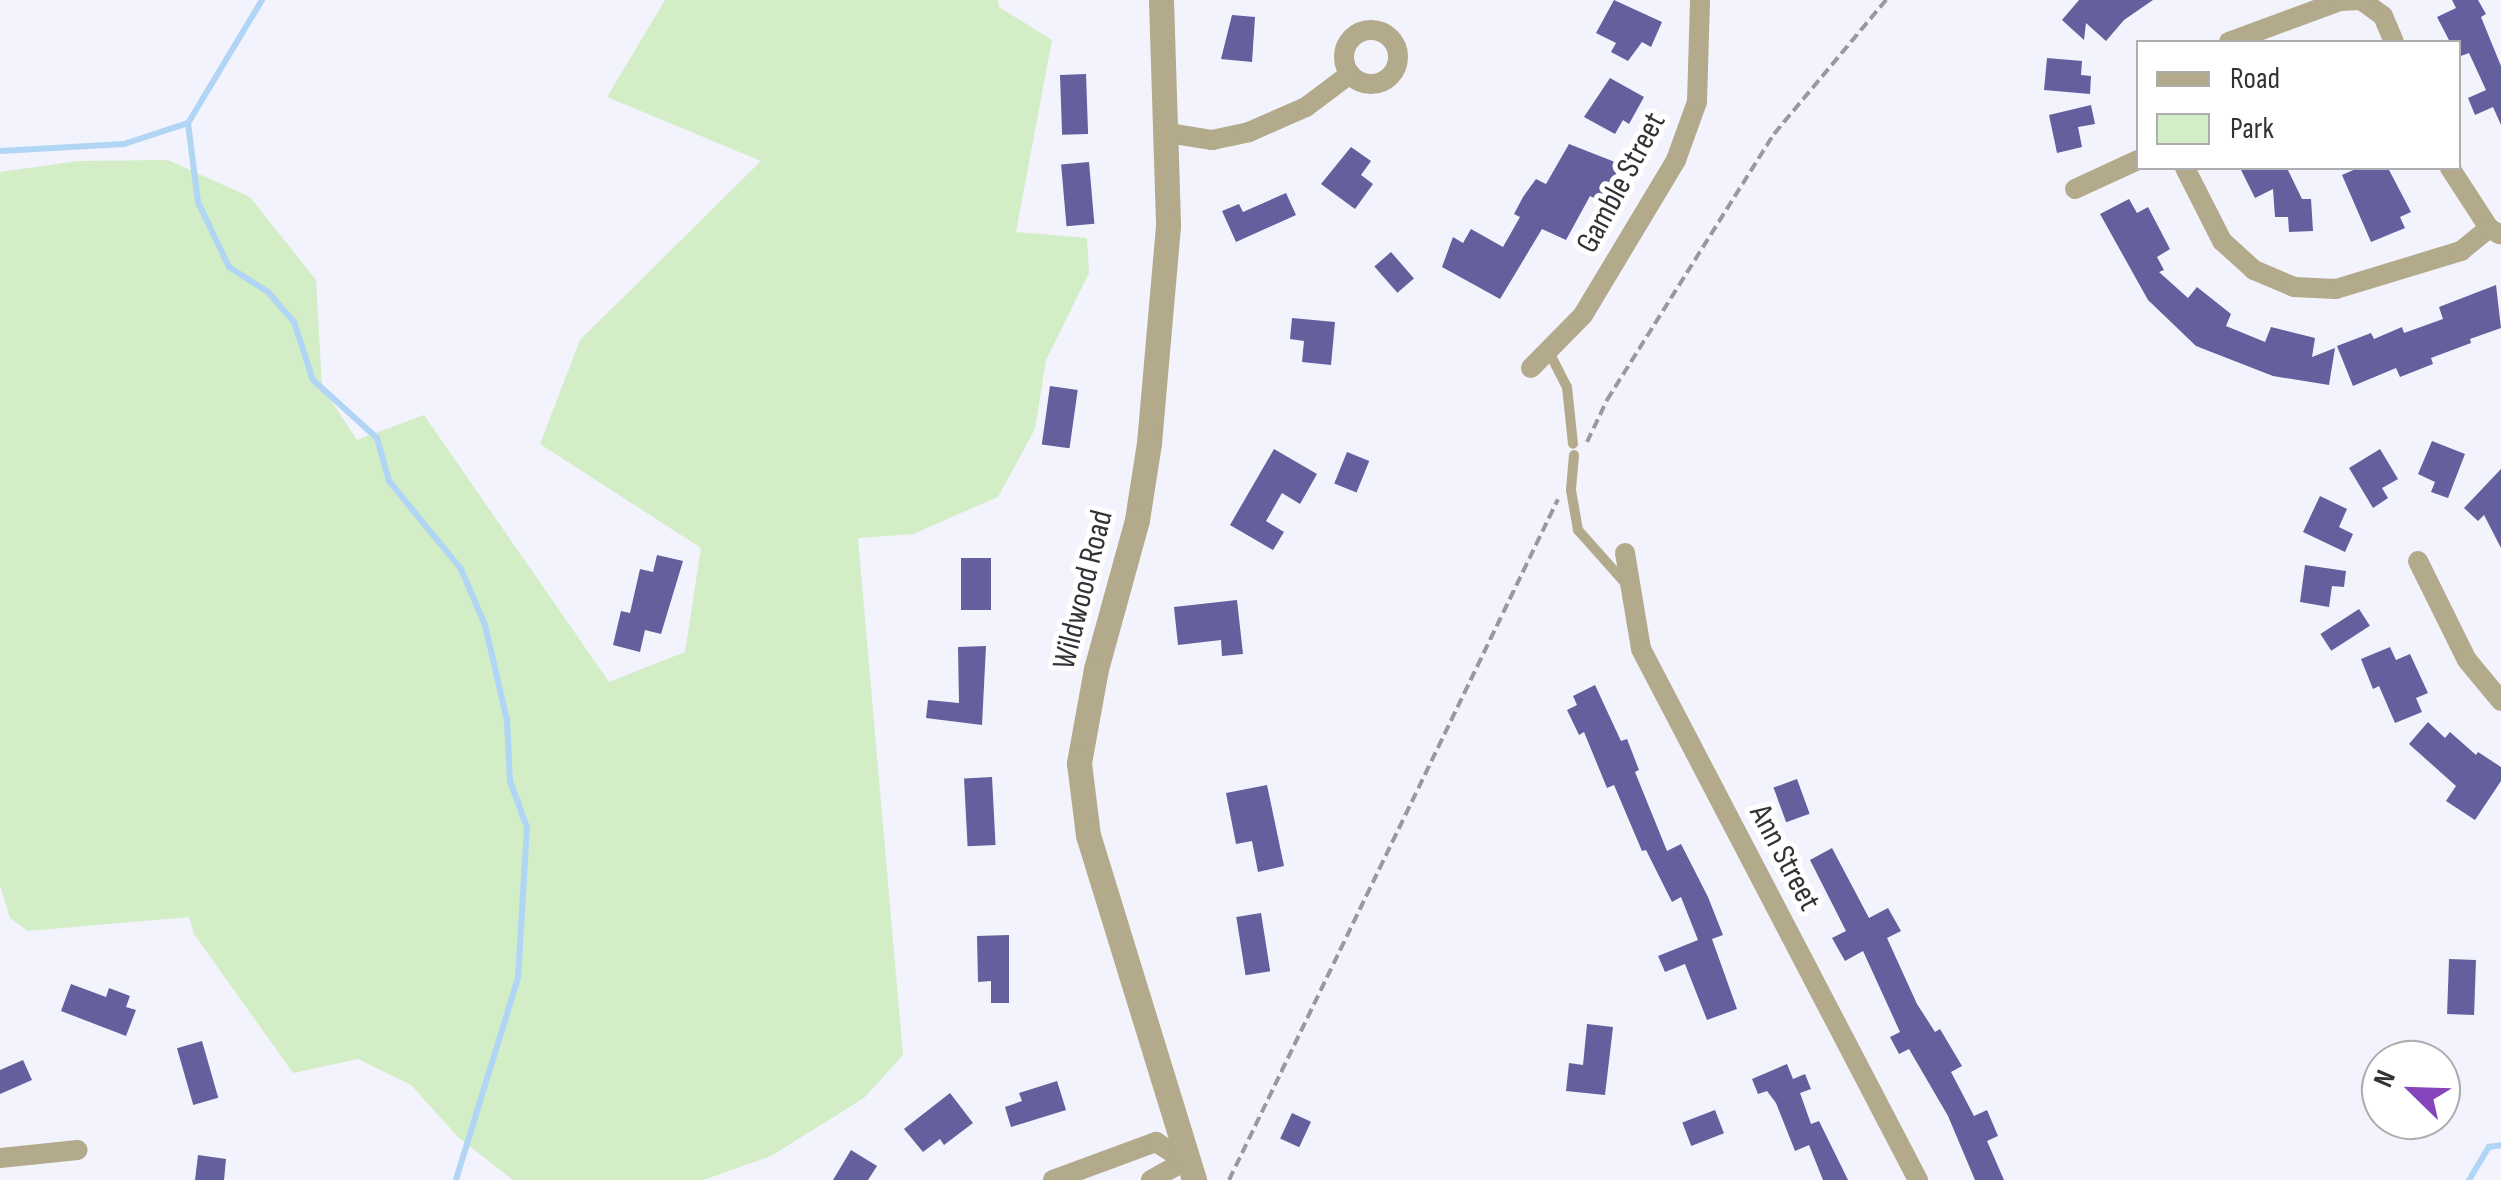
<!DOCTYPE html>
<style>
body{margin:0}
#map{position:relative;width:2501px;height:1180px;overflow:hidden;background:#f2f3fd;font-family:"Sofia Sans Condensed",sans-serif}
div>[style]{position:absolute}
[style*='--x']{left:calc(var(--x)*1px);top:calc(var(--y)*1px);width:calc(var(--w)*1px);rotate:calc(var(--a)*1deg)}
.green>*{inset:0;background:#d3edc6}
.stream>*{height:6px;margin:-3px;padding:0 3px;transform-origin:3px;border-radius:3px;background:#b1d5f5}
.building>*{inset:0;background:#645f9d;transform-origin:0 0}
.path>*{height:4px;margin-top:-2px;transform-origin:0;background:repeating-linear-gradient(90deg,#9899a0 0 10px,transparent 0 15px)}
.service>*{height:10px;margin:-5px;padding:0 5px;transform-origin:5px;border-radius:5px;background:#b3aa8b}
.minor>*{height:20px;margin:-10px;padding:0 10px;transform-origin:10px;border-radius:10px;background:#b3aa8b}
.minor>.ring{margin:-10px;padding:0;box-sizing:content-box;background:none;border:20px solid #b3aa8b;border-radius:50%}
.tertiary>*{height:25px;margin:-12.5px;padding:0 12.5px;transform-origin:12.5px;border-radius:12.5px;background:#b3aa8b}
span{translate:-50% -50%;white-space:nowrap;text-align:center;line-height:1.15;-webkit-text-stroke:10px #fff;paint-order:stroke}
.street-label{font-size:32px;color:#333337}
.legend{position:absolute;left:2136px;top:40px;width:325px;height:130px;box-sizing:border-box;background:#fff;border:2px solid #adadaf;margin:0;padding:12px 18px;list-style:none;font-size:30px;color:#333337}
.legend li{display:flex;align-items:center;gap:20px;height:50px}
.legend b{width:50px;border:2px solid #adadaf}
.north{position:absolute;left:2361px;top:1040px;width:100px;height:100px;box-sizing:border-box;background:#fff;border:2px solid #adadaf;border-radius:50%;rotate:293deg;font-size:28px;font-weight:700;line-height:40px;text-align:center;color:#333337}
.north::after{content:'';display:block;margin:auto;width:35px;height:45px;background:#8645ba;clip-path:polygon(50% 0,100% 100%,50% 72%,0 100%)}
</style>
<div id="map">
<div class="green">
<i style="clip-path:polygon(665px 0,998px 0,999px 7px,1052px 40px,1016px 232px,1087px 238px,1089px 273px,1046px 360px,1035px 429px,998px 497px,913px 534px,858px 538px,903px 1055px,864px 1098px,771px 1156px,703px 1180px,513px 1180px,458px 1137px,411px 1085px,358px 1059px,293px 1073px,194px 934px,189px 917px,28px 931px,10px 918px,0 885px,0 172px,78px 161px,168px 160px,250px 197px,316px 280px,322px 387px,357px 440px,424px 415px,609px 682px,685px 652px,701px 548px,540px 444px,580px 340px,761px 161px,607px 97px)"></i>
</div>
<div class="stream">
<i style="--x:262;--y:0;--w:144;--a:121"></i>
<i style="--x:188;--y:123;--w:80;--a:82.8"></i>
<i style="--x:198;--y:202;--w:72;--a:64.5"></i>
<i style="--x:229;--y:267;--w:46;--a:32.7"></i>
<i style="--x:268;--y:292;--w:40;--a:49"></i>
<i style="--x:294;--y:322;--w:61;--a:71.9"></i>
<i style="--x:313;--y:380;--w:86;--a:42.2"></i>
<i style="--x:377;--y:438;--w:45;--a:74.4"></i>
<i style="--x:389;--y:481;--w:114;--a:50.7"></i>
<i style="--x:461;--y:569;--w:61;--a:66.8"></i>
<i style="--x:485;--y:625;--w:98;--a:77"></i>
<i style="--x:507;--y:720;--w:61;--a:87.2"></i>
<i style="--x:510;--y:781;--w:49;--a:69.7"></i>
<i style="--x:527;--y:827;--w:151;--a:93.4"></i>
<i style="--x:518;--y:978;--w:211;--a:107.1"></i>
<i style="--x:0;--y:151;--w:124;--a:-3.2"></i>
<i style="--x:124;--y:144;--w:67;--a:-18.2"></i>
<i style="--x:2469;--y:1180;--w:39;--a:-59"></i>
<i style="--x:2489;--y:1147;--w:12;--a:-9"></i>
</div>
<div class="building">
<i style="clip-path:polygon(1614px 0,1662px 22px,1651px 47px,1642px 42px,1628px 61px,1611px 52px,1616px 43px,1596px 33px)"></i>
<i style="clip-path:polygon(2079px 0,2153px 0,2124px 20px,2106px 41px,2086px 23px,2084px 40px,2062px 20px)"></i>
<i style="clip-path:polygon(2452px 0,2478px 0,2486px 14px,2481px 17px,2501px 66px,2501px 125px,2493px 107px,2475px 115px,2468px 98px,2486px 90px,2469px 53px,2458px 57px,2458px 42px,2450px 42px,2437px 17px,2456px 8px)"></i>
<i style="clip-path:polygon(1232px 15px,1255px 17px,1252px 62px,1221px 59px)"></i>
<i style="clip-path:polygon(2047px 58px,2082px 61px,2081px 75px,2091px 76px,2090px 94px,2044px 90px)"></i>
<i style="left:1086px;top:74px;width:60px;height:26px;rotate:88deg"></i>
<i style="clip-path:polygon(1610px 78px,1644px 97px,1629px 124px,1623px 120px,1615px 134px,1584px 117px)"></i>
<i style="clip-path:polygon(2091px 105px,2095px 124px,2078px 127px,2082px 147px,2057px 153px,2049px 115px)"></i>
<i style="clip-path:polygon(1569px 144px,1620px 164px,1609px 191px,1606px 189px,1600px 201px,1590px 196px,1566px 240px,1542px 229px,1500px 299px,1442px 267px,1453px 237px,1463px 243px,1471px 229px,1503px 247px,1520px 217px,1514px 214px,1523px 197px,1536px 179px,1546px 184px)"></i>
<i style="clip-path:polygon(1351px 147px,1371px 161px,1361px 175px,1373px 184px,1355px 209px,1321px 184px)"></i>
<i style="left:1089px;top:162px;width:62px;height:28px;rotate:85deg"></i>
<i style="clip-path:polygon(2240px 168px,2287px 168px,2302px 199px,2311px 199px,2313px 231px,2289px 232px,2288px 217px,2275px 217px,2273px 189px,2255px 198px)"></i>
<i style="clip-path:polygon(2358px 168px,2388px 168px,2411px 212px,2400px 217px,2405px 228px,2371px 242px,2342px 175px)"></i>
<i style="clip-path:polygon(1286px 193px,1296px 215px,1236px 242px,1222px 211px,1239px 204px,1243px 212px)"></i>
<i style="clip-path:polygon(2129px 199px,2137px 213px,2148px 207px,2170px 249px,2157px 257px,2164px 270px,2159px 272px,2188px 298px,2197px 287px,2231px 314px,2226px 326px,2265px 342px,2271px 327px,2315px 338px,2312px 357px,2335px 348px,2329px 385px,2273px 376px,2196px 346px,2148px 300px,2100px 214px)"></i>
<i style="left:1391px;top:252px;width:35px;height:22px;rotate:49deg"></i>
<i style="clip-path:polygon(2496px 285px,2501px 328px,2470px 339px,2471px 343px,2431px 358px,2433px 364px,2400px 377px,2396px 368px,2353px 386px,2337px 346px,2371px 333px,2374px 339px,2402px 327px,2404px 333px,2443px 319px,2439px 307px)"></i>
<i style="clip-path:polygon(1292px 318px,1335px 322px,1331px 365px,1302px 362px,1304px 341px,1290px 339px)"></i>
<i style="left:1050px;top:386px;width:28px;height:59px;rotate:8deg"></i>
<i style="clip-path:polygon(2432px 441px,2465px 454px,2448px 498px,2431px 492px,2435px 482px,2418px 474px)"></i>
<i style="clip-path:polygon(1274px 449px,1317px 474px,1300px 504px,1282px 493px,1266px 521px,1284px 532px,1273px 550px,1230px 525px)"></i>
<i style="clip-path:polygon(2380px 449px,2398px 479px,2382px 488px,2388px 498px,2373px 508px,2349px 468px)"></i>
<i style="left:1347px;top:452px;width:24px;height:34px;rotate:22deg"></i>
<i style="clip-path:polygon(2501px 469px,2501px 548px,2484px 515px,2478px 521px,2464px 508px)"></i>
<i style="clip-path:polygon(2320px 496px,2347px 509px,2339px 527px,2353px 534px,2345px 552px,2303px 532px)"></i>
<i style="clip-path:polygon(657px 555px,683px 561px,661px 634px,645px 630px,640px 652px,613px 645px,621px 611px,630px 613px,640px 569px,653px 572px)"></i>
<i style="left:961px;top:558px;width:30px;height:52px"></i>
<i style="clip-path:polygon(2305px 565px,2346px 571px,2344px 587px,2332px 586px,2329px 607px,2300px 602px)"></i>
<i style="clip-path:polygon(1237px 600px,1243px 654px,1222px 656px,1221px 640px,1178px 645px,1174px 607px)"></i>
<i style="left:2359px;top:609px;width:20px;height:46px;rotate:57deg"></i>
<i style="clip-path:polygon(986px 646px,982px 725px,926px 718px,928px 700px,959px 703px,958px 647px)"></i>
<i style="clip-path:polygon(2390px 647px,2396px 660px,2410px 654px,2428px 693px,2416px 698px,2422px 712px,2395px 723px,2379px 686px,2373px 689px,2361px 659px)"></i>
<i style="clip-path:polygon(1595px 685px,1621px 741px,1627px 739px,1639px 770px,1635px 772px,1667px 851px,1681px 844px,1708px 897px,1723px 935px,1712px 939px,1737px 1009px,1707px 1020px,1685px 964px,1665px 972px,1658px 956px,1698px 940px,1681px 897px,1672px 902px,1646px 850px,1642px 851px,1614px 785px,1607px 788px,1584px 732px,1579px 735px,1567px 710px,1577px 705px,1573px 696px)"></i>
<i style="clip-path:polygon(2428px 722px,2445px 738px,2450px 732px,2476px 755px,2478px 752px,2501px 767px,2501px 781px,2475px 820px,2446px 801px,2456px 786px,2409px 744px)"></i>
<i style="left:992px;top:777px;width:68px;height:28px;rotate:87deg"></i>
<i style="left:1797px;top:779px;width:37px;height:25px;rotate:70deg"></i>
<i style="clip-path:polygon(1267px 785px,1284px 866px,1258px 872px,1252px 841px,1236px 844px,1226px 793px)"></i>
<i style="clip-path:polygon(1832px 848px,1869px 918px,1888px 908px,1901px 931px,1887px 938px,1917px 1004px,1935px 1032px,1940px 1029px,1962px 1066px,1951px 1072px,1974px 1116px,1987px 1110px,1998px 1136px,1987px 1141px,2004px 1180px,1975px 1180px,1948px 1116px,1909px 1049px,1899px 1054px,1890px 1037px,1900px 1032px,1863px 951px,1845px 961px,1832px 938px,1846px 931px,1810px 860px)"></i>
<i style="left:1261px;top:913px;width:59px;height:25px;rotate:81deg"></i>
<i style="clip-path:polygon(1009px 935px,1009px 1003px,991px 1003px,991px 981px,978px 982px,977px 936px)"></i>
<i style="left:2449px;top:959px;width:27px;height:55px;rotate:2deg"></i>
<i style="clip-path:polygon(71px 984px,106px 997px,109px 988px,130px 996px,126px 1007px,136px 1010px,126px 1036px,61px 1011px)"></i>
<i style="clip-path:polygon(1587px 1024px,1613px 1027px,1605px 1095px,1566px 1091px,1569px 1063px,1583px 1065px)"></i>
<i style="left:202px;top:1041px;width:59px;height:26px;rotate:74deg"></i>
<i style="clip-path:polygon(23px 1060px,32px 1080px,0 1094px,0 1070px)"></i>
<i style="clip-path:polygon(1787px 1064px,1793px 1079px,1805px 1074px,1811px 1089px,1800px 1093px,1811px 1124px,1819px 1121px,1848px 1180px,1823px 1180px,1809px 1145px,1795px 1151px,1776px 1103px,1767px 1091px,1758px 1094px,1752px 1079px)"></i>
<i style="clip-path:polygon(1057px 1081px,1066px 1110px,1011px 1127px,1005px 1107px,1022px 1101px,1019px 1093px)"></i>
<i style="clip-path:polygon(950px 1093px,973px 1123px,944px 1145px,940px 1139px,923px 1152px,904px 1129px)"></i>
<i style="left:1715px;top:1110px;width:25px;height:35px;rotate:69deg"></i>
<i style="left:1292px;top:1113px;width:21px;height:28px;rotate:25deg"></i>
<i style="clip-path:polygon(851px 1150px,877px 1166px,868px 1180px,833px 1180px)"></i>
<i style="clip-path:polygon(198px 1155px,226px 1159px,224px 1180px,195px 1180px)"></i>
</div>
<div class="path">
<i style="--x:1587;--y:442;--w:47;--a:-64.5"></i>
<i style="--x:1607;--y:400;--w:314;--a:-57.9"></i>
<i style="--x:1774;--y:134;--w:175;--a:-50.1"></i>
<i style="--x:1229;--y:1180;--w:756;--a:-64.21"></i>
</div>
<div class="service">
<i style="--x:1549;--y:352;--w:39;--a:63"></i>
<i style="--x:1567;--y:387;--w:57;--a:84"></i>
<i style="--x:1574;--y:455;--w:35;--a:95"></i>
<i style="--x:1571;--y:490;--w:41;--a:80.1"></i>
<i style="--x:1578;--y:530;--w:74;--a:48.3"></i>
</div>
<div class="minor">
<i style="--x:2361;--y:0;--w:27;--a:36"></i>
<i style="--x:2383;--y:16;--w:28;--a:67"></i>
<i class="ring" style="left:1344px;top:30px;width:34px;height:34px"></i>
<i style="--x:2229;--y:42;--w:118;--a:-20.3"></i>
<i style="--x:2340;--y:1;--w:21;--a:-3"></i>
<i style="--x:1168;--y:133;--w:45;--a:9"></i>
<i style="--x:1212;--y:140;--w:38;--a:-12"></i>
<i style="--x:1249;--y:132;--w:62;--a:-23.7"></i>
<i style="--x:1306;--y:107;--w:55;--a:-36.9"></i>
<i style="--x:2185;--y:168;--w:82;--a:63.1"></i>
<i style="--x:2222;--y:241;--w:43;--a:42.2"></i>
<i style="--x:2254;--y:270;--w:43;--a:23"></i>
<i style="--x:2294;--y:287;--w:42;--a:2.7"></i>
<i style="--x:2336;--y:289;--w:131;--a:-16.9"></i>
<i style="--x:2461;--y:251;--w:36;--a:-39"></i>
<i style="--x:2450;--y:168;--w:72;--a:57"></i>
<i style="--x:2489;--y:228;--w:12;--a:31"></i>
<i style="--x:2075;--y:189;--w:69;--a:-24.7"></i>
<i style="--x:1531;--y:368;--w:74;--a:-45.5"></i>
<i style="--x:1583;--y:315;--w:181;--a:-59"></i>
<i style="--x:1676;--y:160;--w:62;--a:-70.1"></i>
<i style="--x:1697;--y:102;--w:102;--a:-88.3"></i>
<i style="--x:1625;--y:553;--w:97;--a:80.5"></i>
<i style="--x:1641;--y:649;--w:599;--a:62.45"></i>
<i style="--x:2418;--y:561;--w:110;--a:63.7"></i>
<i style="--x:2467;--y:660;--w:53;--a:50.3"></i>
<i style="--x:0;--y:1158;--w:78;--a:-5.9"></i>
<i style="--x:1053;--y:1180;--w:110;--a:-20.3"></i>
<i style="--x:1156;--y:1142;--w:35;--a:33"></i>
<i style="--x:1185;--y:1161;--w:39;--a:151"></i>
</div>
<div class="tertiary">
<i style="--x:1161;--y:0;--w:226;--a:88.2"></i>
<i style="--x:1168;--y:226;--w:218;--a:95"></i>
<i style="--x:1149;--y:443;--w:78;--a:98.9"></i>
<i style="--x:1137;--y:520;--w:155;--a:105.4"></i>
<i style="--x:1096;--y:669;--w:96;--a:100.3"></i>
<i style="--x:1079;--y:763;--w:73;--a:82.9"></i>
<i style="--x:1088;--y:835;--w:361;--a:72.9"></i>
</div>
<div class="street-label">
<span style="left:1622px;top:183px;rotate:-62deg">Gamble Street</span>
<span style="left:1084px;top:590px;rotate:-76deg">Wildwood Road</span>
<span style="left:1784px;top:858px;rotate:62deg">Ann Street</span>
</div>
<ul class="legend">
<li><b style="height:12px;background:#b3aa8b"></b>Road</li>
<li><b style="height:28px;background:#d3edc6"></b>Park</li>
</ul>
<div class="north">N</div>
</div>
